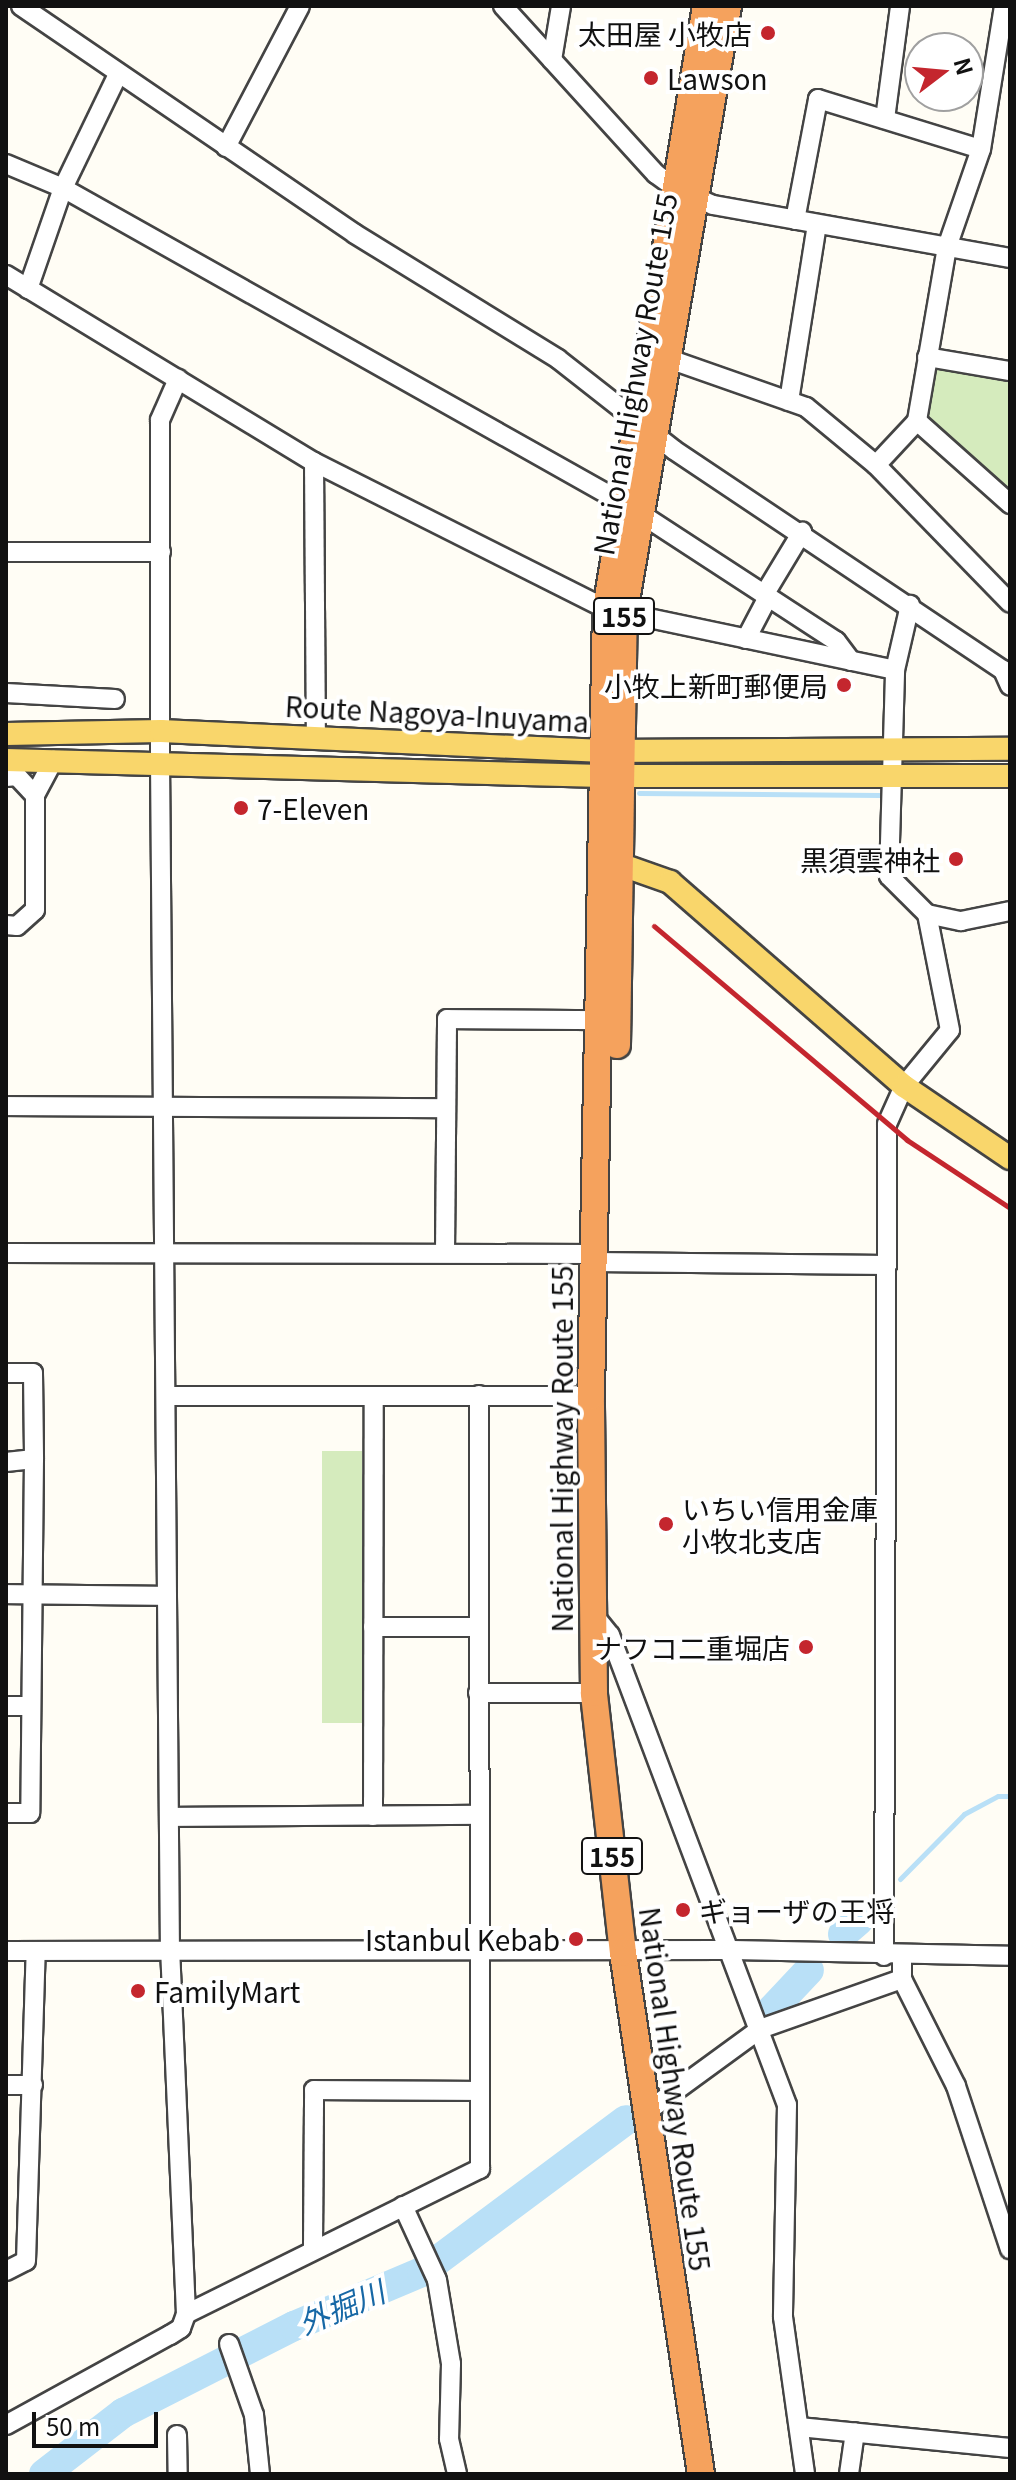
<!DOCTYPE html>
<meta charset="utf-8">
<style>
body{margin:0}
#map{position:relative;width:1016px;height:2480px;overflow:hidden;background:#fffdf5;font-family:Georgia,"Noto Sans JP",serif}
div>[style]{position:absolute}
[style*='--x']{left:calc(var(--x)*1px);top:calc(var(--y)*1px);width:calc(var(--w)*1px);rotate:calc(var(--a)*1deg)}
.green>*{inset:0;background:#d5ebbd;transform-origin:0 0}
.stream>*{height:5px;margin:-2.5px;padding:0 2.5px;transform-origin:2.5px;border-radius:2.5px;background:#b9e0f7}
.river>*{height:30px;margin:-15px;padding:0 15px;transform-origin:15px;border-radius:15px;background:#b9e0f7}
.roads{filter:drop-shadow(2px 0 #444) drop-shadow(-2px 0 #444) drop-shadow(0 2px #444) drop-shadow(0 -2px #444)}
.minor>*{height:18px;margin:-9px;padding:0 9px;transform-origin:9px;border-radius:9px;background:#fff}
.major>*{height:22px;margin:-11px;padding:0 11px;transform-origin:11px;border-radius:11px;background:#f9d66b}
.highway>*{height:26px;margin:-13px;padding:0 13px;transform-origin:13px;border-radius:13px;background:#f5a25d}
.rail>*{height:5px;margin:-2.5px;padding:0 2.5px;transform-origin:2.5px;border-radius:2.5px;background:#c4262e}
.dots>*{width:22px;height:22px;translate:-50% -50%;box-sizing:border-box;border:4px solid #fff;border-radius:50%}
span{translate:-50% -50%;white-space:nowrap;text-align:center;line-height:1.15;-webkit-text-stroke:8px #fff;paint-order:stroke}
.shield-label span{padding:2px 6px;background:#fff;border:2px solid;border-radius:6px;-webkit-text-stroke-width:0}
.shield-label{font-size:26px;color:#111;font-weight:700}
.poi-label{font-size:28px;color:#111}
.right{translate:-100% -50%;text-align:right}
.left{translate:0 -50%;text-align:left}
.street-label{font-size:28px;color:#111}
.water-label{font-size:30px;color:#1768a6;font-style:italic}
.frame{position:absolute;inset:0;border:8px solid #111;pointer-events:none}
.north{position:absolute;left:904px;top:32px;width:80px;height:80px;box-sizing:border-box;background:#fff;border:2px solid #a0a0a0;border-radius:50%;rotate:74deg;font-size:22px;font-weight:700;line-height:32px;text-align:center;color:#111}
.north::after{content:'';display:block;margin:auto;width:28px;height:36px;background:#c4262e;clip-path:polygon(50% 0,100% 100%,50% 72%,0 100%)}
.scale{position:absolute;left:32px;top:2412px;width:126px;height:36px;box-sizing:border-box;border:4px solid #111;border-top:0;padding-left:10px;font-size:24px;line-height:28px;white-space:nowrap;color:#111;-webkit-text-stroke:6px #fff;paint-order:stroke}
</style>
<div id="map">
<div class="green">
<i style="clip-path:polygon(939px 364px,1010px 376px,1010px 494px,927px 417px,933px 368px)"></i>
<i style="left:322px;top:1451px;width:40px;height:272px"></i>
</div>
<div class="stream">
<i style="--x:639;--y:793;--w:241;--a:0.5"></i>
<i style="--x:900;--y:1879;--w:91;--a:-45.4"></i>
<i style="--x:964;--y:1814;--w:38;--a:-28"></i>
<i style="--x:998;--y:1796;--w:12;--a:0"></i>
<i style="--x:858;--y:1921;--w:25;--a:-45"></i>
</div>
<div class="river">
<i style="--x:843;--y:1934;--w:20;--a:-41"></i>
<i style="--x:763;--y:2019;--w:67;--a:-46.8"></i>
<i style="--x:44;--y:2474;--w:100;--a:-37.7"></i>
<i style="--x:123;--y:2413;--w:192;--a:-27"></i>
<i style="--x:294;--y:2326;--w:139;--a:-22.9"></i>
<i style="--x:422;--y:2272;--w:254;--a:-36.7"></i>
</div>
<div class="roads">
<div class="minor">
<i style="--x:21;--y:6;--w:404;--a:34.3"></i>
<i style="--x:355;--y:234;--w:238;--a:31.6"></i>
<i style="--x:558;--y:359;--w:147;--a:38.1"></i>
<i style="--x:674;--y:450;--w:396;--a:33.8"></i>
<i style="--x:1003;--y:670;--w:17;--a:66"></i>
<i style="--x:503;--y:6;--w:227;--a:47.7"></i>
<i style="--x:656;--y:174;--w:26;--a:36"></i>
<i style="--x:677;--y:189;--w:39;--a:24"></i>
<i style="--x:713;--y:205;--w:302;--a:10.1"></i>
<i style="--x:1004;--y:6;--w:145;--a:99.1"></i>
<i style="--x:981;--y:149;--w:104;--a:109.1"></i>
<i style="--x:947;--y:247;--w:177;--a:99.8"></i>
<i style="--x:917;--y:421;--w:125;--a:41.7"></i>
<i style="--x:552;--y:60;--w:55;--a:-80.5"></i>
<i style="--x:885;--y:119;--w:114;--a:-82.4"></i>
<i style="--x:226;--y:147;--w:159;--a:-62.3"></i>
<i style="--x:6;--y:164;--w:62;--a:22.8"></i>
<i style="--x:63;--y:188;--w:645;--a:29.35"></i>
<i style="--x:795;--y:220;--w:123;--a:-79.2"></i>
<i style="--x:818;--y:99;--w:170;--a:17.1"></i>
<i style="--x:6;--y:275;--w:360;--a:31.3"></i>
<i style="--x:314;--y:462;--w:327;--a:26.7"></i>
<i style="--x:606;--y:609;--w:295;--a:11.9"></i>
<i style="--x:28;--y:289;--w:107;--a:-70.9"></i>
<i style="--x:63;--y:188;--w:127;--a:-64.2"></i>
<i style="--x:927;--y:357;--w:84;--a:9.6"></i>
<i style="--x:669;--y:359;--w:145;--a:19.3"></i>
<i style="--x:806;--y:407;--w:91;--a:39.6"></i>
<i style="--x:876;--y:465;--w:60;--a:-47"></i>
<i style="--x:789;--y:401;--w:179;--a:-81"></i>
<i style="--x:314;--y:462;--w:276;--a:89.6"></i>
<i style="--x:876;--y:465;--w:192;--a:45.8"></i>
<i style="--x:641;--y:514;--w:233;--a:33.1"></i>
<i style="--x:836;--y:641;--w:25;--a:53"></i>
<i style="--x:6;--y:552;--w:155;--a:0"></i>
<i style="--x:764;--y:595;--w:74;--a:-58.9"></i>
<i style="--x:746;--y:639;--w:47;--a:-62.4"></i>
<i style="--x:6;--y:693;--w:109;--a:3.2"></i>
<i style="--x:6;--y:777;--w:11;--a:-5"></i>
<i style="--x:17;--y:776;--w:26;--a:47"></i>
<i style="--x:927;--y:914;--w:35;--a:12"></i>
<i style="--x:961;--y:921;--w:50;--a:-11.5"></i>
<i style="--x:6;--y:925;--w:11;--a:5"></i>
<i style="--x:17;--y:926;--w:24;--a:-42"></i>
<i style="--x:35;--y:910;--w:115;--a:-90"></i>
<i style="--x:35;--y:795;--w:40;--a:-62"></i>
<i style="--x:6;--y:1106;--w:440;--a:0.3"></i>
<i style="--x:6;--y:1253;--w:588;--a:0.1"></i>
<i style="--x:445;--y:1253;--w:234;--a:-89.5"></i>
<i style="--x:447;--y:1019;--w:154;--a:0.4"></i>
<i style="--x:593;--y:1262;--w:294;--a:0.6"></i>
<i style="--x:6;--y:1373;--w:27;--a:0"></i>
<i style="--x:33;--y:1373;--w:86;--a:89.3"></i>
<i style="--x:34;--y:1459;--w:354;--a:90.6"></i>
<i style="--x:30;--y:1813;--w:24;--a:180"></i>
<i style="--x:167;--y:1396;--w:424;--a:0"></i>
<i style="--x:6;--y:1462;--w:28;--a:-6"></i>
<i style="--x:6;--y:1594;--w:161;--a:0.7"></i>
<i style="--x:592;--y:1613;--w:28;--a:51"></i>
<i style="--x:610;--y:1635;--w:502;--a:69.36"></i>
<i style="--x:787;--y:2105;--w:212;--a:91.1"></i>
<i style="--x:783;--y:2317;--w:159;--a:82"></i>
<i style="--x:373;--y:1627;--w:105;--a:0"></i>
<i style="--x:478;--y:1693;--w:116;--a:0"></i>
<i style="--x:6;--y:1706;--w:25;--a:0"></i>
<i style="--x:373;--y:1816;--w:420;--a:-89.9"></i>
<i style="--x:169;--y:1817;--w:307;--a:-0.4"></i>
<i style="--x:6;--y:1951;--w:727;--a:-0.08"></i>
<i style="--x:733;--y:1950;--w:277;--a:1.2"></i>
<i style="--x:884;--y:1956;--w:832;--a:-89.79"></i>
<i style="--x:887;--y:1124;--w:42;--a:-65.9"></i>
<i style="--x:904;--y:1086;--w:72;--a:-50.6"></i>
<i style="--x:950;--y:1030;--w:118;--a:-101.2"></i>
<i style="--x:927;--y:914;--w:54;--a:-135"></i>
<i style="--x:889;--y:876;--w:206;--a:-88.3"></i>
<i style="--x:895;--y:670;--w:67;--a:-77"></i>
<i style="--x:902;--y:1956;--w:23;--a:90"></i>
<i style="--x:902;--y:1979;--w:120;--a:63.2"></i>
<i style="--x:956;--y:2086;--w:172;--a:71.7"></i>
<i style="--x:6;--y:2085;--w:27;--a:0"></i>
<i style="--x:645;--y:2113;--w:142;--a:-36.1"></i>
<i style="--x:760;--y:2029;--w:151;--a:-19.4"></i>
<i style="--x:403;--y:2206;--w:81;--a:65.3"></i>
<i style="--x:437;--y:2280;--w:85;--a:80.5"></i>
<i style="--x:451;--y:2364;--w:75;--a:91.5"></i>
<i style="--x:449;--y:2439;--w:36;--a:77"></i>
<i style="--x:313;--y:2247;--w:157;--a:-89.6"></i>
<i style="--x:314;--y:2090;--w:164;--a:0.3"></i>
<i style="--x:6;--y:2271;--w:22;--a:-27"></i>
<i style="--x:26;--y:2261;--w:310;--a:-88.2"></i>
<i style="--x:186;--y:2314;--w:328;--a:-26.3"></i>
<i style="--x:480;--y:2169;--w:774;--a:-90.07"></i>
<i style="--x:229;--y:2344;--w:75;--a:70.6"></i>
<i style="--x:254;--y:2415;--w:59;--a:84.2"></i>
<i style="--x:6;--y:2425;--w:187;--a:-28.8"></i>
<i style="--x:170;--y:2335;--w:13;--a:-32"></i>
<i style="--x:181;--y:2328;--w:15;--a:-70"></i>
<i style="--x:186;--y:2314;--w:360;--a:-92.5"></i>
<i style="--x:170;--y:1954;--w:1188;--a:-90.48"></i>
<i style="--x:160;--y:766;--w:346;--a:-90"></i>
<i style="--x:160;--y:420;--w:45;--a:-66.3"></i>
<i style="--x:799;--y:2427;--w:212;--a:5.7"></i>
<i style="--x:177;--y:2435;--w:39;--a:89"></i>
<i style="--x:849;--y:2474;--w:42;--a:-81.9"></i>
</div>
<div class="major">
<i style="--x:6;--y:734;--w:155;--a:-1.1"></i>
<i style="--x:161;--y:731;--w:443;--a:2.6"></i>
<i style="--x:604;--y:751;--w:406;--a:-0.3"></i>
<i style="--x:6;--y:760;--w:597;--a:1.54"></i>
<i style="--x:603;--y:776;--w:407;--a:0"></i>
<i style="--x:622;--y:865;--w:51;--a:19.5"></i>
<i style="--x:670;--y:882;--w:310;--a:41.1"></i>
<i style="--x:904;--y:1086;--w:128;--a:34.2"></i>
</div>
<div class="highway">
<i style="--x:617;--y:1045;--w:433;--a:-89.1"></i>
<i style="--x:624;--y:612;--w:615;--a:-80.26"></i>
<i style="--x:701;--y:2474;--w:527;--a:-98.51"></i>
<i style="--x:623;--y:1953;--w:262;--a:-96.4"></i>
<i style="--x:594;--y:1693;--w:297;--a:-90.6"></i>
<i style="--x:591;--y:1396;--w:787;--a:-88.91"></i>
<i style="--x:606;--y:609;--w:611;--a:-80.58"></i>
</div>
</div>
<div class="rail">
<i style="--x:654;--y:926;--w:331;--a:40.2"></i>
<i style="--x:907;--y:1140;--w:123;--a:33.4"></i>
</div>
<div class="dots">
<i style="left:768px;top:33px;background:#c4262e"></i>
<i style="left:651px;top:78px;background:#c4262e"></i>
<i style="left:844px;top:685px;background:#c4262e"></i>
<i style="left:241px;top:808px;background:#c4262e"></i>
<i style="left:956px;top:859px;background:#c4262e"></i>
<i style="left:666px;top:1524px;background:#c4262e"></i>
<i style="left:806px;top:1647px;background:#c4262e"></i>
<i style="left:683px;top:1910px;background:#c4262e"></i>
<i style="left:576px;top:1939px;background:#c4262e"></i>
<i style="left:138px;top:1991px;background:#c4262e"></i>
</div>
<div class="shield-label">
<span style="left:624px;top:616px">155</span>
<span style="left:612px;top:1856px">155</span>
</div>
<div class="poi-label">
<span class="right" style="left:752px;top:33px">太田屋 小牧店</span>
<span class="left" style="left:667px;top:78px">Lawson</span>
<span class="right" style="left:828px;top:685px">小牧上新町郵便局</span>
<span class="left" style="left:257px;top:808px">7-Eleven</span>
<span class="right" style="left:940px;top:859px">黒須雲神社</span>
<span class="left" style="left:682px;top:1524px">いちい信用金庫<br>小牧北支店</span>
<span class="right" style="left:790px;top:1647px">ナフコ二重堀店</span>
<span class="left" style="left:699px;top:1910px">ギョーザの王将</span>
<span class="right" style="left:560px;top:1939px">Istanbul Kebab</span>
<span class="left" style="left:154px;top:1991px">FamilyMart</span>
</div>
<div class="street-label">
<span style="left:634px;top:374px;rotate:-80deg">National Highway Route 155</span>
<span style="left:437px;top:713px;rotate:3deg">Route Nagoya-Inuyama</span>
<span style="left:561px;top:1449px;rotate:-90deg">National Highway Route 155</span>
<span style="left:676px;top:2089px;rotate:82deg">National Highway Route 155</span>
</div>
<div class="water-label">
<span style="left:341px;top:2306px;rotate:-23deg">外掘川</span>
</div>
<div class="frame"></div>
<div class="north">N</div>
<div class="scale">50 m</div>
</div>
